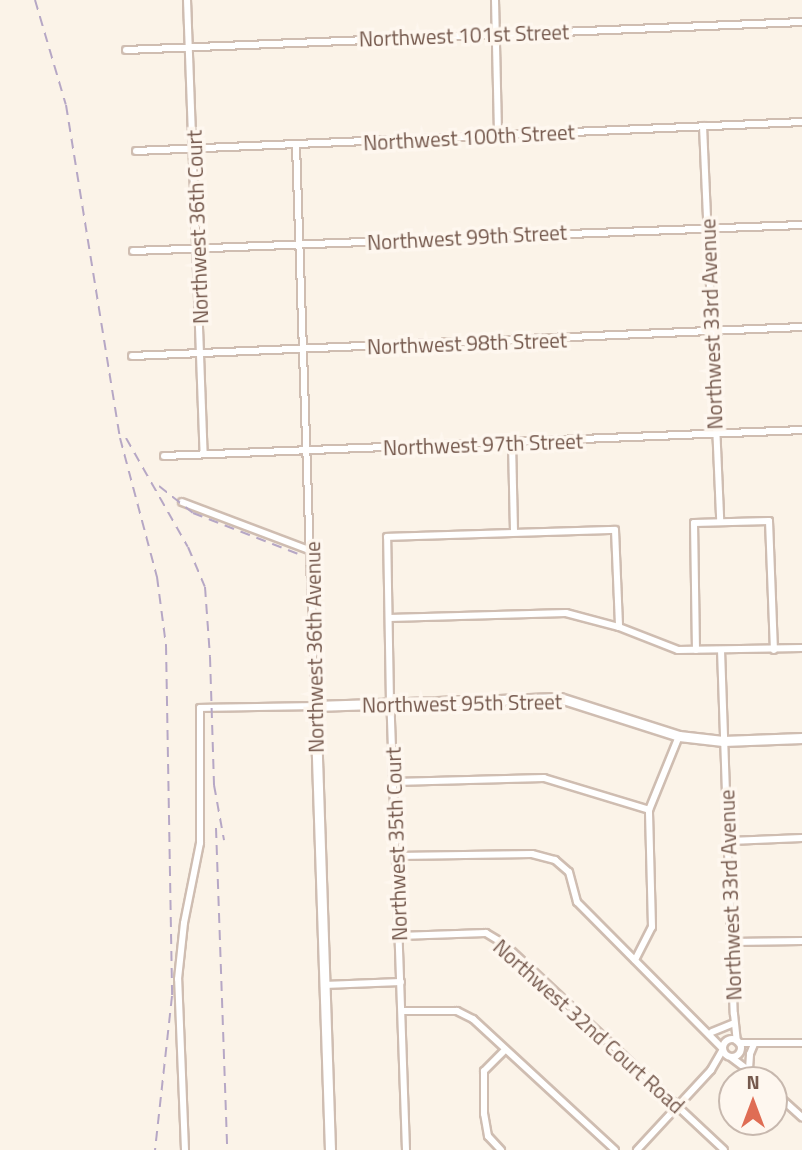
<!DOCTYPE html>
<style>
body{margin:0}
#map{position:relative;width:802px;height:1150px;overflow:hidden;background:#fbf3e8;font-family:"Titillium Web",sans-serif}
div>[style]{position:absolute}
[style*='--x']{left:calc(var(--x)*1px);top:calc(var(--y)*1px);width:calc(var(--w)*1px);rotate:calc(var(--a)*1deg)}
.roads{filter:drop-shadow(2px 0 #cfbdb1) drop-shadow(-2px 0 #cfbdb1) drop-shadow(0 2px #cfbdb1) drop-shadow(0 -2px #cfbdb1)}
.street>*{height:6px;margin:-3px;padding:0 3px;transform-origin:3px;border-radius:3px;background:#fff}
.street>.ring{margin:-3px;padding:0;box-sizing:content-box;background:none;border:6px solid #fff;border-radius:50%}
.secondary>*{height:9px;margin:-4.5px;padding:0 4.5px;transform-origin:4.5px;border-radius:4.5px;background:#fff}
.rail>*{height:2px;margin-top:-1px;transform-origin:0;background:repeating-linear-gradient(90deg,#b6a7c5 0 10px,transparent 0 17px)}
span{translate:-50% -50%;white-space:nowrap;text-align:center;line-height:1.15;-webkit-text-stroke:7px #fef7ef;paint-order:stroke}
.street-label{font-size:21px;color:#75594d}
.north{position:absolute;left:718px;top:1066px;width:70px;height:70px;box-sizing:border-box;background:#fef7ef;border:2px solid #c7b8ae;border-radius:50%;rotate:0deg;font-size:19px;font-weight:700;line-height:28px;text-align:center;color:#75594d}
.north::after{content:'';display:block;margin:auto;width:24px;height:32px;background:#df6d54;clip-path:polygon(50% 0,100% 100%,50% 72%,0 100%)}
</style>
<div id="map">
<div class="roads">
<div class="street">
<i style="--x:187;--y:0;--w:454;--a:87.9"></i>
<i style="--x:495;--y:0;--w:136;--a:88.7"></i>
<i style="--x:126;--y:50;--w:677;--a:-2.37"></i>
<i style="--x:703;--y:126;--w:396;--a:87.5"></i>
<i style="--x:136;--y:151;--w:667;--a:-2.49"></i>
<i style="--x:133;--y:251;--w:670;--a:-2.23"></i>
<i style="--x:132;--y:356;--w:671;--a:-2.48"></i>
<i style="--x:512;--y:443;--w:89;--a:88.7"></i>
<i style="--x:164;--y:456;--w:639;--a:-2.33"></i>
<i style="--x:182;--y:502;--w:139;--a:20.7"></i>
<i style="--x:389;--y:618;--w:177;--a:-1.6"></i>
<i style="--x:566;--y:613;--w:55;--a:14.8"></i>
<i style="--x:619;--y:627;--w:63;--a:21.3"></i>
<i style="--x:678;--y:650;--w:124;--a:-0.9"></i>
<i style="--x:696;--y:650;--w:127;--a:-90.9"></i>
<i style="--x:694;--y:523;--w:75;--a:-1.5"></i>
<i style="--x:769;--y:521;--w:129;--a:87.8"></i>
<i style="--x:721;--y:650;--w:364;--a:88"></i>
<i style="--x:734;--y:1014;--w:27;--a:84"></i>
<i style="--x:394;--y:782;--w:150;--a:-1.5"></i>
<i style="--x:544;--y:778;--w:110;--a:16.9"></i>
<i style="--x:730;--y:841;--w:72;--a:-2.4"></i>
<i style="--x:397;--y:856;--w:135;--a:-0.8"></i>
<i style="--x:532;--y:854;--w:24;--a:15"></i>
<i style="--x:555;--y:860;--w:18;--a:41"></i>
<i style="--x:569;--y:872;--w:31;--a:75"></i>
<i style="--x:577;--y:902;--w:207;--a:45.2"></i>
<i style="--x:399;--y:936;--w:87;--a:-2"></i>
<i style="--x:486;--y:933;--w:21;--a:31"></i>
<i style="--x:504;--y:944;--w:301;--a:43.1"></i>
<i style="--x:732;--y:942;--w:70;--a:-0.8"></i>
<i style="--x:635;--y:960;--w:37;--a:-63"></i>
<i style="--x:652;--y:927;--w:117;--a:-91.5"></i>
<i style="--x:649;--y:810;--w:80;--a:-67.9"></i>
<i style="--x:324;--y:985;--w:77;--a:-2.2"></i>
<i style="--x:402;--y:1011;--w:55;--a:0"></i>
<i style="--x:457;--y:1011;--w:18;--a:27"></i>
<i style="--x:473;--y:1019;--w:193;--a:42.7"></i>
<i style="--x:712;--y:1032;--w:22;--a:-22"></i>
<i class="ring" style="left:723px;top:1039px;width:12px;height:12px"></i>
<i style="--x:739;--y:1043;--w:63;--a:0"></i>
<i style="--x:732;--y:1058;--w:36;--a:37"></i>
<i style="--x:749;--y:1069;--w:15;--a:-86"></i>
<i style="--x:750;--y:1054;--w:11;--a:-68"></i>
<i style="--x:774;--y:1092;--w:38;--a:42"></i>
<i style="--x:185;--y:1150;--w:171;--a:-92.3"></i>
<i style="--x:178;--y:979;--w:56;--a:-83.9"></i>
<i style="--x:184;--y:923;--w:82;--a:-78.7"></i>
<i style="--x:200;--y:843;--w:135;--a:-90"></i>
<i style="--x:200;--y:708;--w:115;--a:-1"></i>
<i style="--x:315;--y:706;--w:562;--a:-91.94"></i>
<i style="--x:406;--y:1150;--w:448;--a:-92"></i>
<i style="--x:390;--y:702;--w:165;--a:-91"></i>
<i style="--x:387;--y:537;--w:228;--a:-1.8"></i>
<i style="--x:615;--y:530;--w:97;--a:87.6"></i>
<i style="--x:501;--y:1150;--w:19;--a:-133"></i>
<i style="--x:488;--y:1136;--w:22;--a:-100"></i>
<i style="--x:484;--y:1114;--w:43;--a:-90"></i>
<i style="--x:484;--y:1071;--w:28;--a:-45"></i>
<i style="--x:637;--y:1150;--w:109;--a:-47.2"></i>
<i style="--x:711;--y:1070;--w:24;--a:-60"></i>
</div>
<div class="secondary">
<i style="--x:330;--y:1150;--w:444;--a:-91.9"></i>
<i style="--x:315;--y:706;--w:245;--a:-1.9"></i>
<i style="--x:560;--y:698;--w:125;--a:17.7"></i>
<i style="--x:679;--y:736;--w:44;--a:6.5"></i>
<i style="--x:723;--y:741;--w:79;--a:-2.2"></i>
</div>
</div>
<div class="rail">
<i style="--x:35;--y:0;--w:109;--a:73.6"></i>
<i style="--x:66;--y:105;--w:337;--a:80.8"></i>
<i style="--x:120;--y:438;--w:144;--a:75.1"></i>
<i style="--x:157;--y:577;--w:69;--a:82.5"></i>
<i style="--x:166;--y:645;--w:351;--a:89"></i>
<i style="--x:172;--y:996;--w:155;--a:96.3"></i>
<i style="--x:126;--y:438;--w:125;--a:60.4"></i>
<i style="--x:188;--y:547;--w:43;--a:67"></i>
<i style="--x:205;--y:587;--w:70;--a:85.9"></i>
<i style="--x:210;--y:657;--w:128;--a:88.2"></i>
<i style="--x:214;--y:785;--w:56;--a:79.7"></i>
<i style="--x:159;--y:486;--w:43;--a:38.5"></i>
<i style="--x:193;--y:513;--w:113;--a:21.3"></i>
<i style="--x:216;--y:828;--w:322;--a:88"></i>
</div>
<div class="street-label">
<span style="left:464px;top:35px;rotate:-2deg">Northwest 101st Street</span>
<span style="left:469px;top:137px;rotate:-3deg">Northwest 100th Street</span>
<span style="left:197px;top:227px;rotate:-92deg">Northwest 36th Court</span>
<span style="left:467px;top:237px;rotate:-3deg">Northwest 99th Street</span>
<span style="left:711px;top:324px;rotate:-92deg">Northwest 33rd Avenue</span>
<span style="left:467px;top:343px;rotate:-2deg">Northwest 98th Street</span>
<span style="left:483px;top:444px;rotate:-2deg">Northwest 97th Street</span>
<span style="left:314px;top:647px;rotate:-91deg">Northwest 36th Avenue</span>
<span style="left:462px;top:703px;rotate:-1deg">Northwest 95th Street</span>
<span style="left:396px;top:844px;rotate:-92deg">Northwest 35th Court</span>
<span style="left:730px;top:895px;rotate:-92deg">Northwest 33rd Avenue</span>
<span style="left:589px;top:1026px;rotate:42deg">Northwest 32nd Court Road</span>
</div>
<div class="north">N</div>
</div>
